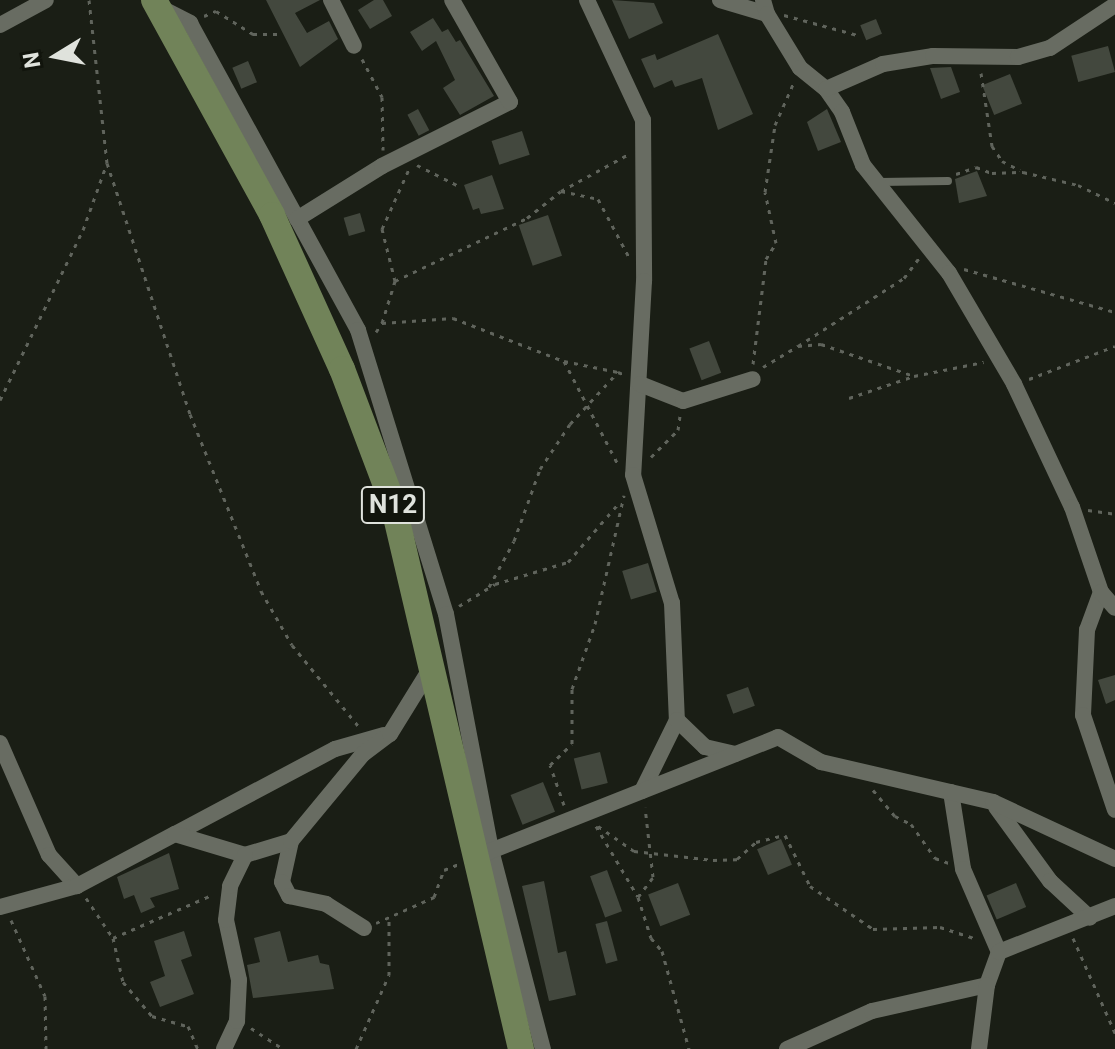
<!DOCTYPE html>
<style>
body{margin:0}
#map{position:relative;width:1115px;height:1049px;overflow:hidden;background:#1a1e15;font-family:Roboto,sans-serif}
div>[style]{position:absolute}
[style*='--x']{left:calc(var(--x)*1px);top:calc(var(--y)*1px);width:calc(var(--w)*1px);rotate:calc(var(--a)*1deg)}
.building>*{inset:0;background:#43483e;transform-origin:0 0}
.path>*{height:3px;margin-top:-1.5px;transform-origin:0;background:repeating-linear-gradient(90deg,#60645c 0 4px,transparent 0 10px)}
.service>*{height:8px;margin:-4px;padding:0 4px;transform-origin:4px;border-radius:4px;background:#686c62}
.minor>*{height:16px;margin:-8px;padding:0 8px;transform-origin:8px;border-radius:8px;background:#686c62}
.primary>*{height:26px;margin:-13px;padding:0 13px;transform-origin:13px;border-radius:13px;background:#718359}
span{translate:-50% -50%;white-space:nowrap;text-align:center;line-height:1.15;-webkit-text-stroke:6px #11140c;paint-order:stroke}
.shield-label span{padding:2px 6px;background:#11140c;border:2px solid;border-radius:6px;-webkit-text-stroke-width:0}
.shield-label{font-size:26px;color:#dfe2dc;font-weight:700}
.north{position:absolute;left:16px;top:16px;width:80px;height:80px;-webkit-text-stroke:6px #11140c;paint-order:stroke;rotate:260deg;font-size:22px;font-weight:700;line-height:32px;text-align:center;color:#dfe2dc}
.north::after{content:'';display:block;margin:auto;width:28px;height:36px;background:#dfe2dc;clip-path:polygon(50% 0,100% 100%,50% 72%,0 100%)}
</style>
<div id="map">
<div class="building">
<i style="clip-path:polygon(266px 0,320px 0,295px 13px,307px 33px,329px 21px,338px 39px,300px 67px)"></i>
<i style="clip-path:polygon(374px 0,383px 0,392px 16px,370px 29px,358px 10px)"></i>
<i style="clip-path:polygon(612px 0,654px 3px,663px 23px,629px 39px)"></i>
<i style="clip-path:polygon(433px 18px,442px 32px,448px 29px,456px 42px,460px 40px,494px 96px,460px 115px,443px 88px,455px 80px,436px 41px,422px 51px,410px 32px)"></i>
<i style="left:876px;top:19px;width:16px;height:17px;rotate:68deg"></i>
<i style="clip-path:polygon(718px 34px,753px 114px,718px 130px,702px 78px,675px 87px,672px 80px,654px 88px,641px 59px,655px 54px,657px 60px)"></i>
<i style="left:1108px;top:46px;width:27px;height:38px;rotate:75deg"></i>
<i style="left:248px;top:61px;width:23px;height:17px;rotate:67deg"></i>
<i style="clip-path:polygon(951px 67px,960px 92px,941px 99px,930px 68px)"></i>
<i style="left:1010px;top:74px;width:32px;height:30px;rotate:68deg"></i>
<i style="left:418px;top:109px;width:24px;height:12px;rotate:62deg"></i>
<i style="clip-path:polygon(827px 109px,841px 142px,818px 151px,807px 122px)"></i>
<i style="left:522px;top:131px;width:25px;height:32px;rotate:72deg"></i>
<i style="clip-path:polygon(977px 171px,987px 196px,959px 203px,955px 179px)"></i>
<i style="clip-path:polygon(492px 175px,504px 209px,481px 214px,479px 208px,473px 210px,464px 185px)"></i>
<i style="left:360px;top:213px;width:19px;height:17px;rotate:74deg"></i>
<i style="left:548px;top:215px;width:43px;height:31px;rotate:71deg"></i>
<i style="left:709px;top:341px;width:34px;height:21px;rotate:69deg"></i>
<i style="left:648px;top:563px;width:30px;height:27px;rotate:73deg"></i>
<i style="clip-path:polygon(1115px 675px,1115px 700px,1106px 704px,1098px 680px)"></i>
<i style="left:748px;top:687px;width:20px;height:23px;rotate:70deg"></i>
<i style="left:600px;top:752px;width:32px;height:27px;rotate:76deg"></i>
<i style="left:543px;top:782px;width:32px;height:35px;rotate:68deg"></i>
<i style="left:781px;top:839px;width:28px;height:26px;rotate:67deg"></i>
<i style="clip-path:polygon(169px 853px,179px 889px,150px 898px,155px 907px,141px 913px,134px 895px,124px 899px,117px 877px)"></i>
<i style="left:607px;top:870px;width:44px;height:18px;rotate:70deg"></i>
<i style="clip-path:polygon(544px 881px,558px 953px,566px 951px,576px 995px,549px 1001px,522px 886px)"></i>
<i style="left:678px;top:883px;width:34px;height:32px;rotate:69deg"></i>
<i style="left:1016px;top:883px;width:26px;height:32px;rotate:67deg"></i>
<i style="left:607px;top:921px;width:41px;height:12px;rotate:75deg"></i>
<i style="clip-path:polygon(184px 931px,192px 956px,181px 960px,194px 994px,160px 1007px,150px 982px,165px 976px,154px 941px)"></i>
<i style="clip-path:polygon(280px 931px,288px 962px,318px 955px,320px 963px,329px 965px,334px 989px,253px 998px,247px 965px,260px 962px,254px 938px)"></i>
</div>
<div class="path">
<i style="--x:784;--y:15;--w:76;--a:15.3"></i>
<i style="--x:204;--y:16;--w:13;--a:-23"></i>
<i style="--x:216;--y:11;--w:44;--a:31.9"></i>
<i style="--x:253;--y:34;--w:30;--a:0"></i>
<i style="--x:362;--y:59;--w:43;--a:62.2"></i>
<i style="--x:382;--y:97;--w:53;--a:88.9"></i>
<i style="--x:981;--y:73;--w:74;--a:81.4"></i>
<i style="--x:992;--y:146;--w:18;--a:56"></i>
<i style="--x:1002;--y:161;--w:20;--a:27"></i>
<i style="--x:107;--y:163;--w:264;--a:71.7"></i>
<i style="--x:190;--y:414;--w:191;--a:68.1"></i>
<i style="--x:261;--y:591;--w:62;--a:60.1"></i>
<i style="--x:292;--y:645;--w:107;--a:50.7"></i>
<i style="--x:417;--y:165;--w:47;--a:26.6"></i>
<i style="--x:956;--y:174;--w:21;--a:-19"></i>
<i style="--x:976;--y:167;--w:17;--a:21"></i>
<i style="--x:992;--y:173;--w:31;--a:-2"></i>
<i style="--x:1023;--y:172;--w:57;--a:13.3"></i>
<i style="--x:1078;--y:185;--w:41;--a:25.9"></i>
<i style="--x:561;--y:191;--w:38;--a:12"></i>
<i style="--x:598;--y:199;--w:66;--a:61.9"></i>
<i style="--x:964;--y:269;--w:157;--a:15.9"></i>
<i style="--x:395;--y:281;--w:54;--a:-104"></i>
<i style="--x:382;--y:229;--w:66;--a:-65.8"></i>
<i style="--x:382;--y:323;--w:44;--a:-72.8"></i>
<i style="--x:395;--y:281;--w:146;--a:-25.5"></i>
<i style="--x:527;--y:218;--w:43;--a:-38.5"></i>
<i style="--x:561;--y:191;--w:77;--a:-28.6"></i>
<i style="--x:376;--y:332;--w:11;--a:-56"></i>
<i style="--x:382;--y:323;--w:71;--a:-4"></i>
<i style="--x:453;--y:318;--w:119;--a:21.2"></i>
<i style="--x:564;--y:361;--w:55;--a:11.5"></i>
<i style="--x:798;--y:346;--w:126;--a:-32.7"></i>
<i style="--x:904;--y:278;--w:26;--a:-53"></i>
<i style="--x:564;--y:361;--w:119;--a:62.4"></i>
<i style="--x:753;--y:364;--w:106;--a:-82.9"></i>
<i style="--x:766;--y:259;--w:19;--a:-58"></i>
<i style="--x:776;--y:243;--w:52;--a:-102.2"></i>
<i style="--x:765;--y:192;--w:68;--a:-81.5"></i>
<i style="--x:775;--y:125;--w:47;--a:-66.2"></i>
<i style="--x:763;--y:367;--w:41;--a:-31"></i>
<i style="--x:798;--y:346;--w:23;--a:-5"></i>
<i style="--x:821;--y:344;--w:98;--a:19"></i>
<i style="--x:1029;--y:379;--w:92;--a:-21"></i>
<i style="--x:849;--y:398;--w:69;--a:-18.7"></i>
<i style="--x:914;--y:376;--w:71;--a:-11.3"></i>
<i style="--x:0;--y:400;--w:189;--a:-64"></i>
<i style="--x:83;--y:230;--w:71;--a:-70.3"></i>
<i style="--x:107;--y:163;--w:164;--a:-96.3"></i>
<i style="--x:651;--y:457;--w:38;--a:-45"></i>
<i style="--x:678;--y:430;--w:14;--a:-82"></i>
<i style="--x:1088;--y:510;--w:27;--a:8"></i>
<i style="--x:489;--y:587;--w:52;--a:-61.5"></i>
<i style="--x:514;--y:541;--w:77;--a:-70.1"></i>
<i style="--x:540;--y:469;--w:54;--a:-56.3"></i>
<i style="--x:570;--y:424;--w:71;--a:-47.3"></i>
<i style="--x:618;--y:372;--w:5;--a:22"></i>
<i style="--x:459;--y:606;--w:42;--a:-31.4"></i>
<i style="--x:495;--y:584;--w:76;--a:-16.8"></i>
<i style="--x:568;--y:562;--w:78;--a:-49.2"></i>
<i style="--x:873;--y:790;--w:34;--a:50"></i>
<i style="--x:895;--y:816;--w:18;--a:27"></i>
<i style="--x:911;--y:824;--w:42;--a:54.8"></i>
<i style="--x:935;--y:858;--w:15;--a:20"></i>
<i style="--x:564;--y:805;--w:42;--a:-109.3"></i>
<i style="--x:550;--y:765;--w:30;--a:-44"></i>
<i style="--x:572;--y:744;--w:55;--a:-90"></i>
<i style="--x:572;--y:689;--w:69;--a:-70.5"></i>
<i style="--x:595;--y:624;--w:132;--a:-77.3"></i>
<i style="--x:596;--y:826;--w:82;--a:59.4"></i>
<i style="--x:638;--y:897;--w:43;--a:72.4"></i>
<i style="--x:651;--y:938;--w:17;--a:50"></i>
<i style="--x:662;--y:951;--w:102;--a:74.6"></i>
<i style="--x:598;--y:826;--w:44;--a:34.8"></i>
<i style="--x:634;--y:851;--w:80;--a:6.5"></i>
<i style="--x:713;--y:860;--w:24;--a:-2"></i>
<i style="--x:737;--y:859;--w:25;--a:-42"></i>
<i style="--x:756;--y:842;--w:30;--a:-14"></i>
<i style="--x:785;--y:835;--w:57;--a:63.9"></i>
<i style="--x:810;--y:886;--w:76;--a:34.3"></i>
<i style="--x:873;--y:929;--w:67;--a:-1.7"></i>
<i style="--x:940;--y:927;--w:38;--a:18"></i>
<i style="--x:638;--y:897;--w:25;--a:-53"></i>
<i style="--x:653;--y:877;--w:70;--a:-96.5"></i>
<i style="--x:86;--y:898;--w:48;--a:56"></i>
<i style="--x:113;--y:938;--w:45;--a:77.2"></i>
<i style="--x:123;--y:982;--w:45;--a:49.5"></i>
<i style="--x:152;--y:1016;--w:37;--a:16"></i>
<i style="--x:188;--y:1026;--w:25;--a:67"></i>
<i style="--x:11;--y:920;--w:83;--a:65.9"></i>
<i style="--x:45;--y:996;--w:53;--a:88.9"></i>
<i style="--x:376;--y:923;--w:64;--a:-24.1"></i>
<i style="--x:434;--y:897;--w:29;--a:-70"></i>
<i style="--x:444;--y:870;--w:16;--a:-22"></i>
<i style="--x:113;--y:938;--w:108;--a:-23.5"></i>
<i style="--x:1073;--y:938;--w:104;--a:66.1"></i>
<i style="--x:251;--y:1028;--w:38;--a:33"></i>
<i style="--x:356;--y:1049;--w:81;--a:-66"></i>
<i style="--x:389;--y:975;--w:56;--a:-90"></i>
</div>
<div class="service">
<i style="--x:880;--y:182;--w:68;--a:-0.8"></i>
</div>
<div class="minor">
<i style="--x:331;--y:0;--w:51;--a:63.4"></i>
<i style="--x:587;--y:0;--w:132;--a:65"></i>
<i style="--x:643;--y:120;--w:161;--a:89.6"></i>
<i style="--x:644;--y:281;--w:194;--a:93.2"></i>
<i style="--x:633;--y:475;--w:134;--a:73.1"></i>
<i style="--x:672;--y:603;--w:117;--a:87.6"></i>
<i style="--x:677;--y:720;--w:79;--a:116.2"></i>
<i style="--x:720;--y:0;--w:49;--a:16.6"></i>
<i style="--x:763;--y:0;--w:15;--a:74"></i>
<i style="--x:767;--y:14;--w:63;--a:58.6"></i>
<i style="--x:800;--y:68;--w:33;--a:39"></i>
<i style="--x:826;--y:89;--w:28;--a:55"></i>
<i style="--x:842;--y:112;--w:57;--a:68.4"></i>
<i style="--x:863;--y:165;--w:138;--a:51.5"></i>
<i style="--x:949;--y:273;--w:129;--a:59.6"></i>
<i style="--x:1014;--y:384;--w:136;--a:64.8"></i>
<i style="--x:1072;--y:507;--w:90;--a:71.2"></i>
<i style="--x:1101;--y:592;--w:40;--a:110.2"></i>
<i style="--x:1087;--y:630;--w:85;--a:92.7"></i>
<i style="--x:1083;--y:715;--w:100;--a:71.4"></i>
<i style="--x:161;--y:8;--w:33;--a:27"></i>
<i style="--x:190;--y:23;--w:350;--a:61.3"></i>
<i style="--x:358;--y:330;--w:297;--a:72.8"></i>
<i style="--x:446;--y:614;--w:240;--a:79.2"></i>
<i style="--x:491;--y:850;--w:206;--a:75.4"></i>
<i style="--x:0;--y:25;--w:52;--a:-28.5"></i>
<i style="--x:826;--y:89;--w:62;--a:-23.7"></i>
<i style="--x:883;--y:64;--w:51;--a:-9.1"></i>
<i style="--x:933;--y:56;--w:85;--a:0.7"></i>
<i style="--x:1018;--y:57;--w:33;--a:-16"></i>
<i style="--x:1050;--y:48;--w:78;--a:-33.5"></i>
<i style="--x:297;--y:219;--w:100;--a:-31.9"></i>
<i style="--x:382;--y:166;--w:143;--a:-26.6"></i>
<i style="--x:510;--y:102;--w:117;--a:-119.6"></i>
<i style="--x:640;--y:384;--w:46;--a:21.6"></i>
<i style="--x:683;--y:401;--w:73;--a:-17.4"></i>
<i style="--x:1101;--y:592;--w:21;--a:49"></i>
<i style="--x:677;--y:720;--w:39;--a:44"></i>
<i style="--x:705;--y:747;--w:31;--a:13"></i>
<i style="--x:0;--y:743;--w:122;--a:66.4"></i>
<i style="--x:49;--y:855;--w:42;--a:47.9"></i>
<i style="--x:951;--y:792;--w:78;--a:81.1"></i>
<i style="--x:963;--y:869;--w:90;--a:66.6"></i>
<i style="--x:996;--y:807;--w:92;--a:53.9"></i>
<i style="--x:1050;--y:881;--w:54;--a:42.8"></i>
<i style="--x:175;--y:834;--w:181;--a:-28"></i>
<i style="--x:335;--y:749;--w:51;--a:-15.9"></i>
<i style="--x:291;--y:841;--w:42;--a:102.4"></i>
<i style="--x:282;--y:882;--w:16;--a:63"></i>
<i style="--x:289;--y:896;--w:38;--a:12"></i>
<i style="--x:326;--y:904;--w:45;--a:32.3"></i>
<i style="--x:483;--y:854;--w:317;--a:-21.6"></i>
<i style="--x:778;--y:737;--w:50;--a:30.2"></i>
<i style="--x:821;--y:762;--w:177;--a:13.1"></i>
<i style="--x:993;--y:802;--w:135;--a:25"></i>
<i style="--x:0;--y:907;--w:80;--a:-15.3"></i>
<i style="--x:77;--y:886;--w:111;--a:-28"></i>
<i style="--x:175;--y:834;--w:73;--a:16.7"></i>
<i style="--x:245;--y:855;--w:48;--a:-16.9"></i>
<i style="--x:291;--y:841;--w:113;--a:-50.4"></i>
<i style="--x:363;--y:754;--w:34;--a:-37"></i>
<i style="--x:390;--y:734;--w:80;--a:-58.3"></i>
<i style="--x:224;--y:1049;--w:31;--a:-65"></i>
<i style="--x:237;--y:1021;--w:41;--a:-87.2"></i>
<i style="--x:239;--y:980;--w:61;--a:-102.2"></i>
<i style="--x:226;--y:920;--w:34;--a:-83"></i>
<i style="--x:230;--y:886;--w:34;--a:-64"></i>
<i style="--x:787;--y:1049;--w:93;--a:-24.1"></i>
<i style="--x:872;--y:1011;--w:118;--a:-12.7"></i>
<i style="--x:987;--y:985;--w:35;--a:-70"></i>
<i style="--x:999;--y:952;--w:125;--a:-21.6"></i>
<i style="--x:979;--y:1049;--w:64;--a:-82.9"></i>
</div>
<div class="primary">
<i style="--x:154;--y:0;--w:245;--a:61.2"></i>
<i style="--x:272;--y:215;--w:169;--a:65.6"></i>
<i style="--x:342;--y:369;--w:144;--a:69.3"></i>
<i style="--x:393;--y:504;--w:560;--a:76.78"></i>
</div>
<div class="shield-label">
<span style="left:393px;top:505px">N12</span>
</div>
<div class="north">N</div>
</div>
